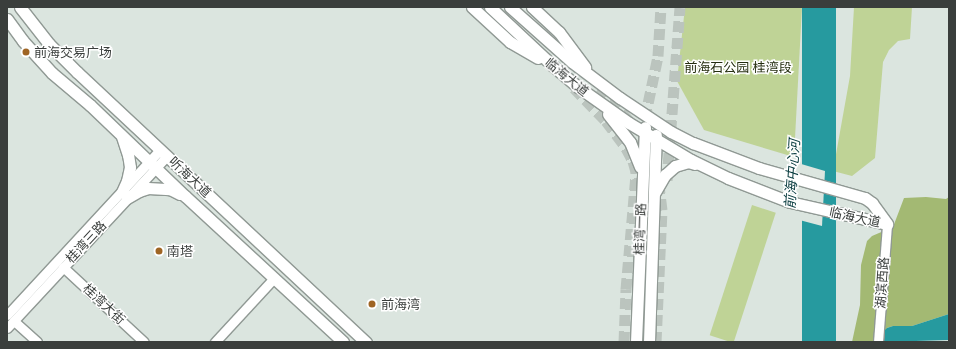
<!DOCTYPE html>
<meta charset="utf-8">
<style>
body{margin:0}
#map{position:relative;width:956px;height:349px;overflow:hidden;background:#dbe5df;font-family:Inter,"Noto Sans SC",sans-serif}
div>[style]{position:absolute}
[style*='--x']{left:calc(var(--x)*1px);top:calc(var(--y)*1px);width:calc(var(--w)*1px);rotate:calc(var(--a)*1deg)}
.green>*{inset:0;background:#bfd396;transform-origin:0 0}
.forest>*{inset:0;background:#a3b973}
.water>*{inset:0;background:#269a9f;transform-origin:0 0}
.pier>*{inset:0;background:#dbe5df}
.major-tunnel>*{height:11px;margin-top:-5.5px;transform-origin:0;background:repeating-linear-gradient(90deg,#bbc4be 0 11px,transparent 0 16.5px)}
.roads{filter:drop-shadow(1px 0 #909994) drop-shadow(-1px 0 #909994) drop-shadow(0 1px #909994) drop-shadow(0 -1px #909994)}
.minor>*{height:9px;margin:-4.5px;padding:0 4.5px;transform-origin:4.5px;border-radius:4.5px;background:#fff}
.major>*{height:11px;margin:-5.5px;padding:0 5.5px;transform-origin:5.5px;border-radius:5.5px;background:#fff}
.dots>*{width:11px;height:11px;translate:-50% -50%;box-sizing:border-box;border:2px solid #fff;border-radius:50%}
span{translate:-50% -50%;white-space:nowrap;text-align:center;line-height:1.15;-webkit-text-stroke:3px #fff;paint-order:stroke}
.poi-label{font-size:13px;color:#3a3e3c}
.left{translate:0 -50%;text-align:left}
.park-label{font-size:13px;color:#242d0f}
.street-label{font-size:13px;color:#3a3e3c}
.water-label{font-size:14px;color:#063a3d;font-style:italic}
.frame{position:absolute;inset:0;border:8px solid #3a3e3c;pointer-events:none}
</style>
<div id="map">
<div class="green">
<i style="clip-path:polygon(685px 7px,802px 7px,794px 157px,704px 130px,677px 81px)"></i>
<i style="clip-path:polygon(854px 7px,912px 7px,910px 39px,898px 41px,889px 50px,883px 62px,875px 158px,852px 176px,833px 171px,850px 76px)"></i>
<i style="left:752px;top:205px;width:25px;height:137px;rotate:18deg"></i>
</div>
<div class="forest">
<i style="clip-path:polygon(926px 197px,946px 199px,949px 197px,949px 314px,912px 326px,893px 326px,887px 328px,882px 342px,852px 342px,860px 305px,861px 265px,867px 241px,872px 236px,893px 227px,904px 198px)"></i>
</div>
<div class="water">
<i style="left:802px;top:7px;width:34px;height:336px"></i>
<i style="clip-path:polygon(949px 314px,949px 340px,882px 342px,880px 335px,887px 328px,893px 326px,912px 326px)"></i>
</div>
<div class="pier">
<i style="clip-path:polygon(791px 161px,825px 171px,822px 226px,788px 217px)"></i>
</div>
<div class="major-tunnel">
<i style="--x:600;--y:87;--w:48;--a:49.3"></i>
<i style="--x:574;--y:88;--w:46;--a:45.9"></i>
<i style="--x:606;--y:121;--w:34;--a:53"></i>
<i style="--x:626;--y:148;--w:15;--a:62"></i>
<i style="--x:633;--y:161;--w:29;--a:74"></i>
<i style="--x:667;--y:180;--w:173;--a:-85.7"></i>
<i style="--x:624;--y:342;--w:53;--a:-87.8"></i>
<i style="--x:626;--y:289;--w:139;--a:-85"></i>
<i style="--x:638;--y:151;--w:97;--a:-78.1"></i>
<i style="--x:658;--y:56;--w:49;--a:-86.5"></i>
<i style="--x:656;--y:342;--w:132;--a:-87.4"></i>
<i style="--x:662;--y:210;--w:31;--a:-97"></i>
</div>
<div class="roads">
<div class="minor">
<i style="--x:63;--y:267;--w:110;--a:42.8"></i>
<i style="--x:7;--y:315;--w:225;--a:-47.2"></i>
<i style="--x:14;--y:321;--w:31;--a:42"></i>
<i style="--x:7;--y:328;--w:235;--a:-47.1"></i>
<i style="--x:215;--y:342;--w:87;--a:-47.3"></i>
<i style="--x:878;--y:342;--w:118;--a:-85.6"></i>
</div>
<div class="major">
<i style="--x:20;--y:7;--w:47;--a:51.9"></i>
<i style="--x:49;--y:44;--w:40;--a:45"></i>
<i style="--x:77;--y:72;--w:396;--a:43.1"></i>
<i style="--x:472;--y:7;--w:52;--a:42.6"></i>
<i style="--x:510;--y:42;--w:32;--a:30"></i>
<i style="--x:490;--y:7;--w:86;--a:43.1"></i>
<i style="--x:553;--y:66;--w:33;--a:40"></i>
<i style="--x:578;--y:87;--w:62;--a:35.2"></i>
<i style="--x:629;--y:123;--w:72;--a:30.8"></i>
<i style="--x:691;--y:160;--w:41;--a:25.9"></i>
<i style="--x:728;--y:178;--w:66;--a:21.2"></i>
<i style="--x:790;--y:202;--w:99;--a:12.8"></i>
<i style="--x:510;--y:7;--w:83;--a:41.6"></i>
<i style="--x:572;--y:62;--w:60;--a:36.9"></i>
<i style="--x:620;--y:98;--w:61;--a:33.7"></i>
<i style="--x:671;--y:132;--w:25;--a:27"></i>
<i style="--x:693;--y:143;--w:71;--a:20.7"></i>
<i style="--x:759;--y:168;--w:110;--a:15.8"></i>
<i style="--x:865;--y:198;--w:9;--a:36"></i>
<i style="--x:872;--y:203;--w:26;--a:54"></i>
<i style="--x:532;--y:7;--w:37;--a:43"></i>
<i style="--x:559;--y:32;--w:44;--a:53.4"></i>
<i style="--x:7;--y:19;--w:27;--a:54"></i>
<i style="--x:23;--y:41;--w:43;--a:47.8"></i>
<i style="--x:52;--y:73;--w:50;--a:40.1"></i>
<i style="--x:90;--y:105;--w:132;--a:43.8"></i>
<i style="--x:185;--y:196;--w:215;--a:42.7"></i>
<i style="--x:608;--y:114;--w:36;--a:52"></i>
<i style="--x:630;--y:142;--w:27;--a:68"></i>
<i style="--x:122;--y:192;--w:12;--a:-66"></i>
<i style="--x:127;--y:181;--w:14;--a:-78"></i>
<i style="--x:130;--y:167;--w:12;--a:-99"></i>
<i style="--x:128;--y:155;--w:19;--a:-108"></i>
<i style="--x:655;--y:192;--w:20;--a:-60"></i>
<i style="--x:665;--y:175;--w:13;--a:-42"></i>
<i style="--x:675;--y:166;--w:14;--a:-17"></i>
<i style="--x:688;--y:162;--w:7;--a:16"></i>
<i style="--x:127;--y:198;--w:14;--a:-30"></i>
<i style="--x:139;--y:191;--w:9;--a:-18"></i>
<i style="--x:148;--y:188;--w:22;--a:3"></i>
<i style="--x:170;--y:189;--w:11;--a:27"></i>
<i style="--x:636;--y:342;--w:215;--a:-87.6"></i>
<i style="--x:649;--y:342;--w:207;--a:-88.1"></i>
</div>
</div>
<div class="dots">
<i style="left:26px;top:52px;background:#9f6524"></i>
<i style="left:159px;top:251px;background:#9f6524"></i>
<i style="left:372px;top:304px;background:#9f6524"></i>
</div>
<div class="poi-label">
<span class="left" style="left:34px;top:52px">前海交易广场</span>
<span class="left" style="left:167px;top:251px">南塔</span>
<span class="left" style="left:381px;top:304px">前海湾</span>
</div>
<div class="park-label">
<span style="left:738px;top:67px">前海石公园 桂湾段</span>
</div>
<div class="street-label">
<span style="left:567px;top:77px;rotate:39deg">临海大道</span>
<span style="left:190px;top:177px;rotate:43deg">听海大道</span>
<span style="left:855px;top:217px;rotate:12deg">临海大道</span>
<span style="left:640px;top:229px;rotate:-88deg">桂湾一路</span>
<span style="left:86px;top:242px;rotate:-47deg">桂湾三路</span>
<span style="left:882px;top:283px;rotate:-86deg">湖滨西路</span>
<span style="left:104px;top:304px;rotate:43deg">桂湾大街</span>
</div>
<div class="water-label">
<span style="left:792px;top:174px;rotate:-86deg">前海中心河</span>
</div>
<div class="frame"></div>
</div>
